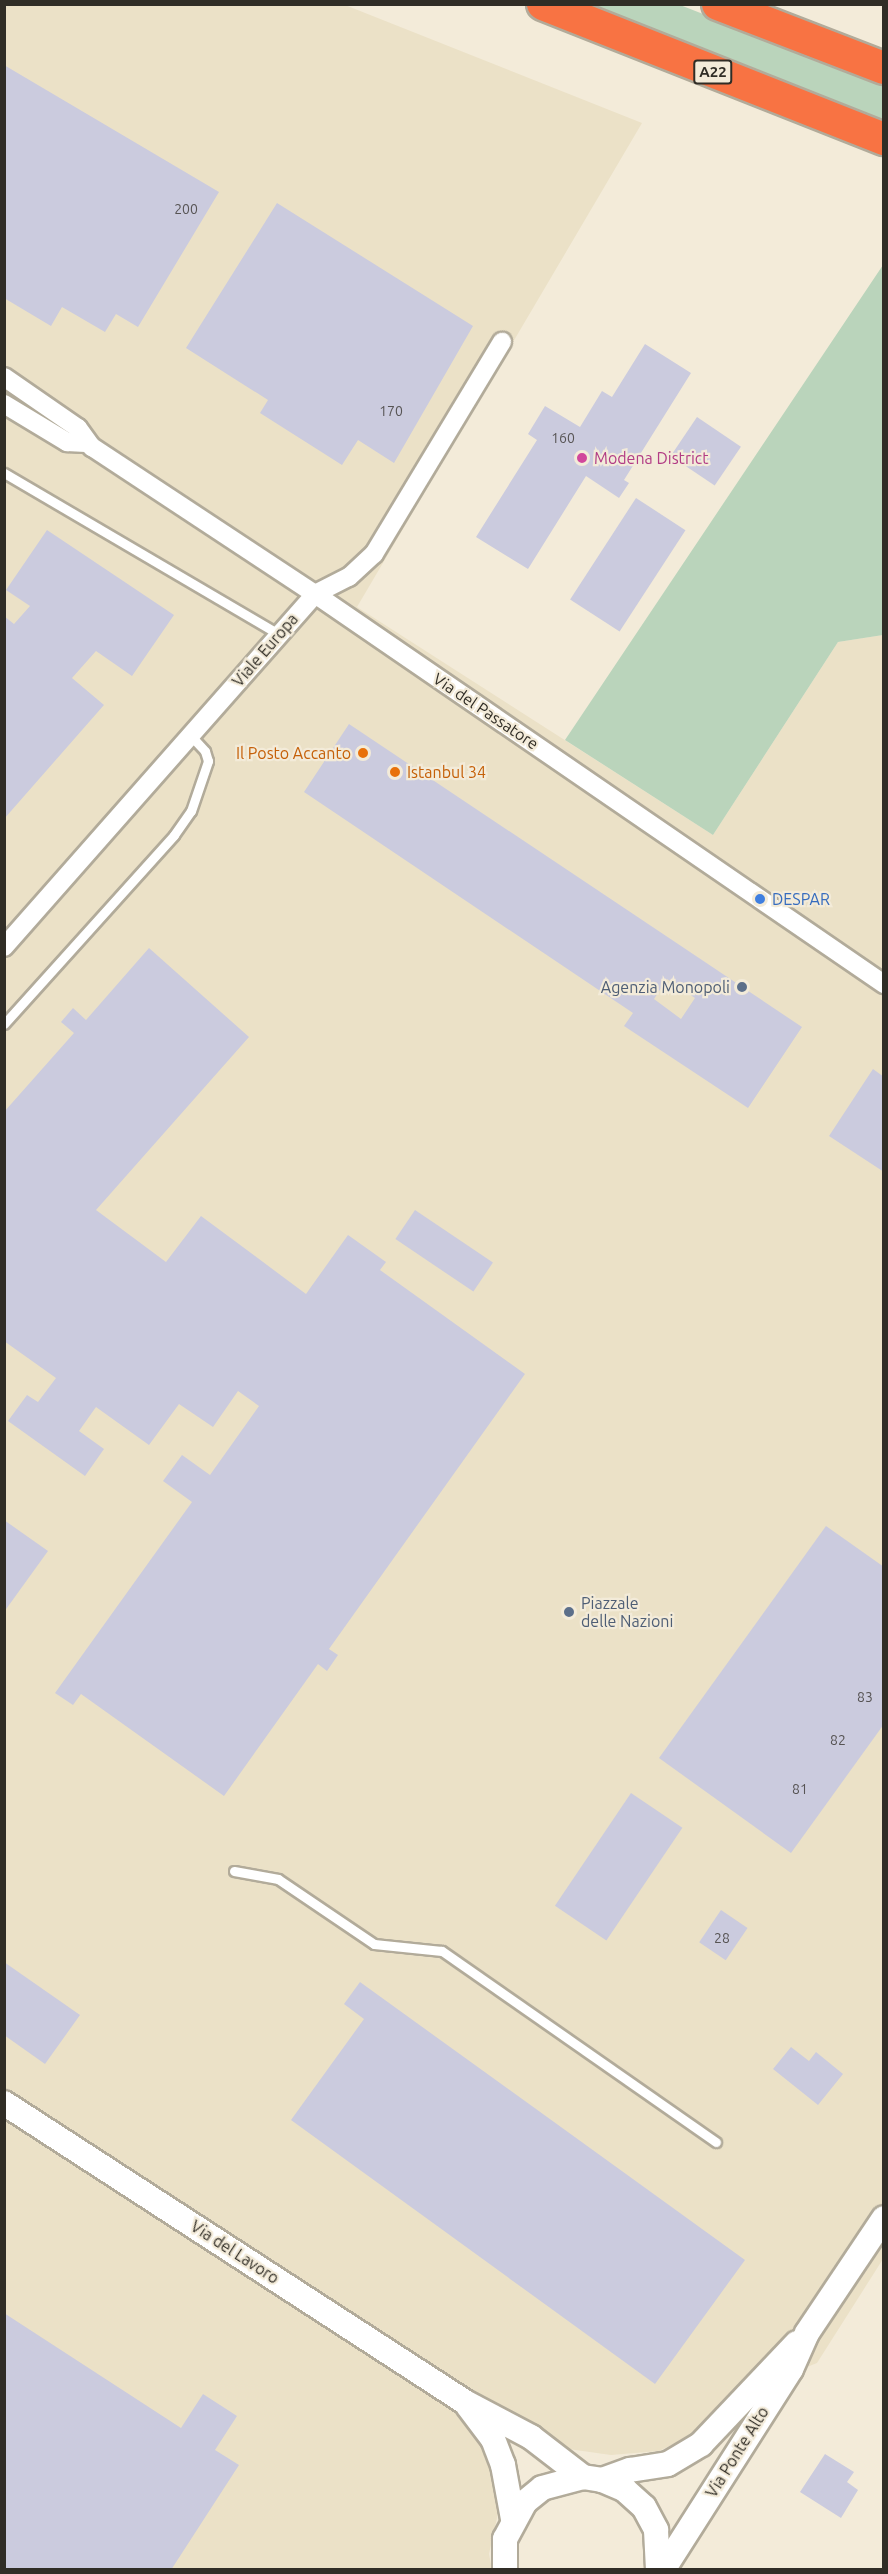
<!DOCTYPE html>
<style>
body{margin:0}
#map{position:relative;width:888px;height:2574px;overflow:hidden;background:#f3ebd9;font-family:Ubuntu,sans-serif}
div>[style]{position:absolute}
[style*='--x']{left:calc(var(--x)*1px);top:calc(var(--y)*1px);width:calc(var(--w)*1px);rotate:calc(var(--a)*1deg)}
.built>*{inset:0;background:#ebe1c7}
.green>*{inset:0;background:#bad4bb}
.building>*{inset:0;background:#cbcbde;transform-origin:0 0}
.roads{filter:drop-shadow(2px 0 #b2ab9a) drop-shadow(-2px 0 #b2ab9a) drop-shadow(0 2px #b2ab9a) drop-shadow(0 -2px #b2ab9a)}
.lane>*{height:9px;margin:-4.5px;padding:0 4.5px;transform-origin:4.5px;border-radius:4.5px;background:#fff}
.street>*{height:18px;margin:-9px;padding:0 9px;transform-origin:9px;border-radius:9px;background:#fff}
.secondary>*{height:24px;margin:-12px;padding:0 12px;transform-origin:12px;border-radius:12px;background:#fff}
.highway>*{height:32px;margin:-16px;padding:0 16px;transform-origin:16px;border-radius:16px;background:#f87343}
.dots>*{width:16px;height:16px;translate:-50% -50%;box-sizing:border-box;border:3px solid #f3ebd9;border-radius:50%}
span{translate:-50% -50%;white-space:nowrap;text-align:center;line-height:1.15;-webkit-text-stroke:4.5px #f3ebd9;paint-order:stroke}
.number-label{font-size:14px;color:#575454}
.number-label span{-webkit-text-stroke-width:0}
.shield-label span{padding:2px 4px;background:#f3ebd9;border:2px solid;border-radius:4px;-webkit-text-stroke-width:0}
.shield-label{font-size:15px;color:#302d26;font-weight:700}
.hotel-label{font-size:16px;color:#b23c85}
.left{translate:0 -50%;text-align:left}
.street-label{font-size:16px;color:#302d26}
.food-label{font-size:16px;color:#c56008}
.right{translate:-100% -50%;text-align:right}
.shop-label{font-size:16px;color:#366cbe}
.service-label{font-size:16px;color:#4e5e75}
.frame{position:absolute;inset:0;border:6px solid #302d26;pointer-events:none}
</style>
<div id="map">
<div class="built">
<i style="clip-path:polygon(5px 5px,345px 5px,642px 123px,357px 607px,713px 835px,838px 642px,883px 635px,883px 2259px,817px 2363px,767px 2383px,704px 2429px,659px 2451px,611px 2455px,547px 2446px,460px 2393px,488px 2450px,499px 2509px,489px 2554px,492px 2569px,5px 2570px)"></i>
</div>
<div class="green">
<i style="clip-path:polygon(586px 5px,680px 5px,883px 84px,883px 121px)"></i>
<i style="clip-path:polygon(883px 265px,883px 635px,838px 642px,713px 835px,565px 740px)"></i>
</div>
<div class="building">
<i style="clip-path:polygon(4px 65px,219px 192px,138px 327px,116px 314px,105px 332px,62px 307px,51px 326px,4px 298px)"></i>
<i style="clip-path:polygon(277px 203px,473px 326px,394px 463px,358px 440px,342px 465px,260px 413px,268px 400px,186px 348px)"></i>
<i style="clip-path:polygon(645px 344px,691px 373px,624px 480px,629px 483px,619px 498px,586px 476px,528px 569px,476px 537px,537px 440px,528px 434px,545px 406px,580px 427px,602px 391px,612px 397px)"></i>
<i style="left:697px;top:417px;width:53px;height:47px;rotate:34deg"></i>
<i style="left:636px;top:498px;width:59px;height:121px;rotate:33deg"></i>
<i style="clip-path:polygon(47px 530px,174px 615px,132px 676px,96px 651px,72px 678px,104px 705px,4px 819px,4px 616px,14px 624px,30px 606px,6px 590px)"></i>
<i style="clip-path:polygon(evenodd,349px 724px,802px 1027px,748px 1108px,624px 1026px,633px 1013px,304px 792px,349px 724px,667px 979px,695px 998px,681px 1019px,654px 999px,667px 979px)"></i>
<i style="clip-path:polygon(149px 948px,249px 1037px,96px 1210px,166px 1262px,201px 1216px,306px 1294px,348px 1235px,386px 1262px,380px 1270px,525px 1374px,329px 1649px,338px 1655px,327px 1671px,318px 1664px,224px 1796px,81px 1694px,73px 1705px,55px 1693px,192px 1502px,163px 1481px,182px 1455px,210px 1475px,259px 1406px,238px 1391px,213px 1427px,179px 1404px,149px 1445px,96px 1407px,79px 1431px,104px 1449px,85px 1476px,8px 1421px,27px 1395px,38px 1402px,56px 1378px,4px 1341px,4px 1112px,74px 1033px,61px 1022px,73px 1008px,86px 1020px)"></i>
<i style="clip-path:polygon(873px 1069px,884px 1077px,884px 1172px,829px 1136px)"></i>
<i style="left:415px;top:1210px;width:94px;height:35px;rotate:34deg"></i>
<i style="clip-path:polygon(4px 1520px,48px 1551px,4px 1612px)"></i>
<i style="clip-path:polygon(826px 1526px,884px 1567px,884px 1724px,791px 1853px,659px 1758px)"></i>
<i style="left:631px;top:1793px;width:62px;height:136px;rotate:34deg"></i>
<i style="left:721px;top:1910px;width:32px;height:39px;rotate:34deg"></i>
<i style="clip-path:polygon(4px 1962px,80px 2015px,45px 2064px,4px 2035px)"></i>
<i style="clip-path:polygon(360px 1982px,745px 2260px,655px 2384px,291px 2120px,364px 2019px,344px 2004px)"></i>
<i style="clip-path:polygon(791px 2047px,809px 2061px,816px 2052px,843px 2074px,818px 2105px,773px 2069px)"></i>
<i style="clip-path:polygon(4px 2313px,181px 2428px,203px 2394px,237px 2416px,215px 2450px,239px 2465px,171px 2570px,4px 2570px)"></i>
<i style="clip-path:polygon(825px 2454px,854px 2472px,847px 2482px,858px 2490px,841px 2518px,800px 2492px)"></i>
</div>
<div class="roads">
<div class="lane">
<i style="--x:4;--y:473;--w:318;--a:30.4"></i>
<i style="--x:4;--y:1024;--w:254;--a:-48"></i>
<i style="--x:174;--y:835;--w:29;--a:-55"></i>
<i style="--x:191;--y:811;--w:53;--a:-71.2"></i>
<i style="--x:208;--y:761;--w:10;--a:-107"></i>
<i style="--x:205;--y:751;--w:22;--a:-133"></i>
<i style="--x:234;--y:1871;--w:45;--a:10.3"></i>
<i style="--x:278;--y:1879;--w:116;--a:34.1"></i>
<i style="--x:374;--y:1944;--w:68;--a:5.9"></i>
<i style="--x:442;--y:1951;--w:334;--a:34.9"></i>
</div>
<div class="street">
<i style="--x:4;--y:377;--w:90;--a:34.6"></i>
<i style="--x:78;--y:428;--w:24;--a:54"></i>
<i style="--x:92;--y:447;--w:267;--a:33.4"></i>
<i style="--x:315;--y:594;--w:690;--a:34.43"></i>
<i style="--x:4;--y:404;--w:74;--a:31.1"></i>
<i style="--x:67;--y:442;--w:19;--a:3"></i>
<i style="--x:4;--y:947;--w:470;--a:-48.6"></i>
<i style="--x:315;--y:594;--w:38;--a:-27"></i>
<i style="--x:349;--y:577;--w:34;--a:-43"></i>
<i style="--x:374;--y:554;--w:248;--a:-58.9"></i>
</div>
<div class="secondary">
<i style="--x:4;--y:2103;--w:549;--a:32.97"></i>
<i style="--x:465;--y:2402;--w:75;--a:27.9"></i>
<i style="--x:531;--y:2437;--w:66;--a:37.6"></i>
<i style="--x:468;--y:2406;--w:41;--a:52.9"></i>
<i style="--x:493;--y:2439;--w:28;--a:69"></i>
<i style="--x:503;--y:2465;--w:55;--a:79.5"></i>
<i style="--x:602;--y:2480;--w:30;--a:-20"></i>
<i style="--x:630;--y:2470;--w:38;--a:-9"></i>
<i style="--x:668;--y:2464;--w:39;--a:-31"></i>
<i style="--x:701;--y:2444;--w:139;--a:-46.5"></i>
<i style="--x:505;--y:2570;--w:31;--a:-90"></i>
<i style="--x:505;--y:2539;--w:42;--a:-61.6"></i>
<i style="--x:525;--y:2502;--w:22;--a:-39"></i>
<i style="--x:542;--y:2488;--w:42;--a:-15"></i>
<i style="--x:583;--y:2477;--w:19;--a:9"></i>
<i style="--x:602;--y:2480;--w:25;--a:23"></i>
<i style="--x:625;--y:2490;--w:25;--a:42"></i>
<i style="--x:644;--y:2507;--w:26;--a:62"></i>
<i style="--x:656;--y:2530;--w:40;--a:87.1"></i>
<i style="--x:663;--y:2570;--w:238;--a:-57.5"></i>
<i style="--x:791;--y:2369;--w:39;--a:-66"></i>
<i style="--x:807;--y:2333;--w:138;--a:-56.2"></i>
</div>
<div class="highway">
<i style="--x:543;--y:4;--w:367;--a:21.6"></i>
<i style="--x:718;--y:4;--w:178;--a:21.1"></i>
</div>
</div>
<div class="dots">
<i style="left:582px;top:458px;background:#d1479c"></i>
<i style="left:363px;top:753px;background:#e8710a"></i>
<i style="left:395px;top:772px;background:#e8710a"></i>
<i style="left:760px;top:899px;background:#3f7fe0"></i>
<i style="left:742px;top:987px;background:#5c6f8a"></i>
<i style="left:569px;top:1612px;background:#5c6f8a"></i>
</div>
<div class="number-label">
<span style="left:186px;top:209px">200</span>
<span style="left:391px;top:411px">170</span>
<span style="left:563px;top:438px">160</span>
<span style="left:865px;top:1697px">83</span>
<span style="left:838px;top:1740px">82</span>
<span style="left:800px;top:1789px">81</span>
<span style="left:722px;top:1938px">28</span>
</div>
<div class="shield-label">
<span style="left:713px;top:72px">A22</span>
</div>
<div class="hotel-label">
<span class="left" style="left:594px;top:458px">Modena District</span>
</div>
<div class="street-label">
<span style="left:265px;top:650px;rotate:-49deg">Viale Europa</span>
<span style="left:486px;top:711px;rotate:34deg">Via del Passatore</span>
<span style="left:235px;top:2252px;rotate:33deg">Via del Lavoro</span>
<span style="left:737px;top:2452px;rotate:-58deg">Via Ponte Alto</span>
</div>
<div class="food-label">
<span class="right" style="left:351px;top:753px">Il Posto Accanto</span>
<span class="left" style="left:407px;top:772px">Istanbul 34</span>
</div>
<div class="shop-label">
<span class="left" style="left:772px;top:899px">DESPAR</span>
</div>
<div class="service-label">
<span class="right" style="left:730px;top:987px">Agenzia Monopoli</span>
<span class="left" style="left:581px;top:1612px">Piazzale<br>delle Nazioni</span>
</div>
<div class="frame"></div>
</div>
